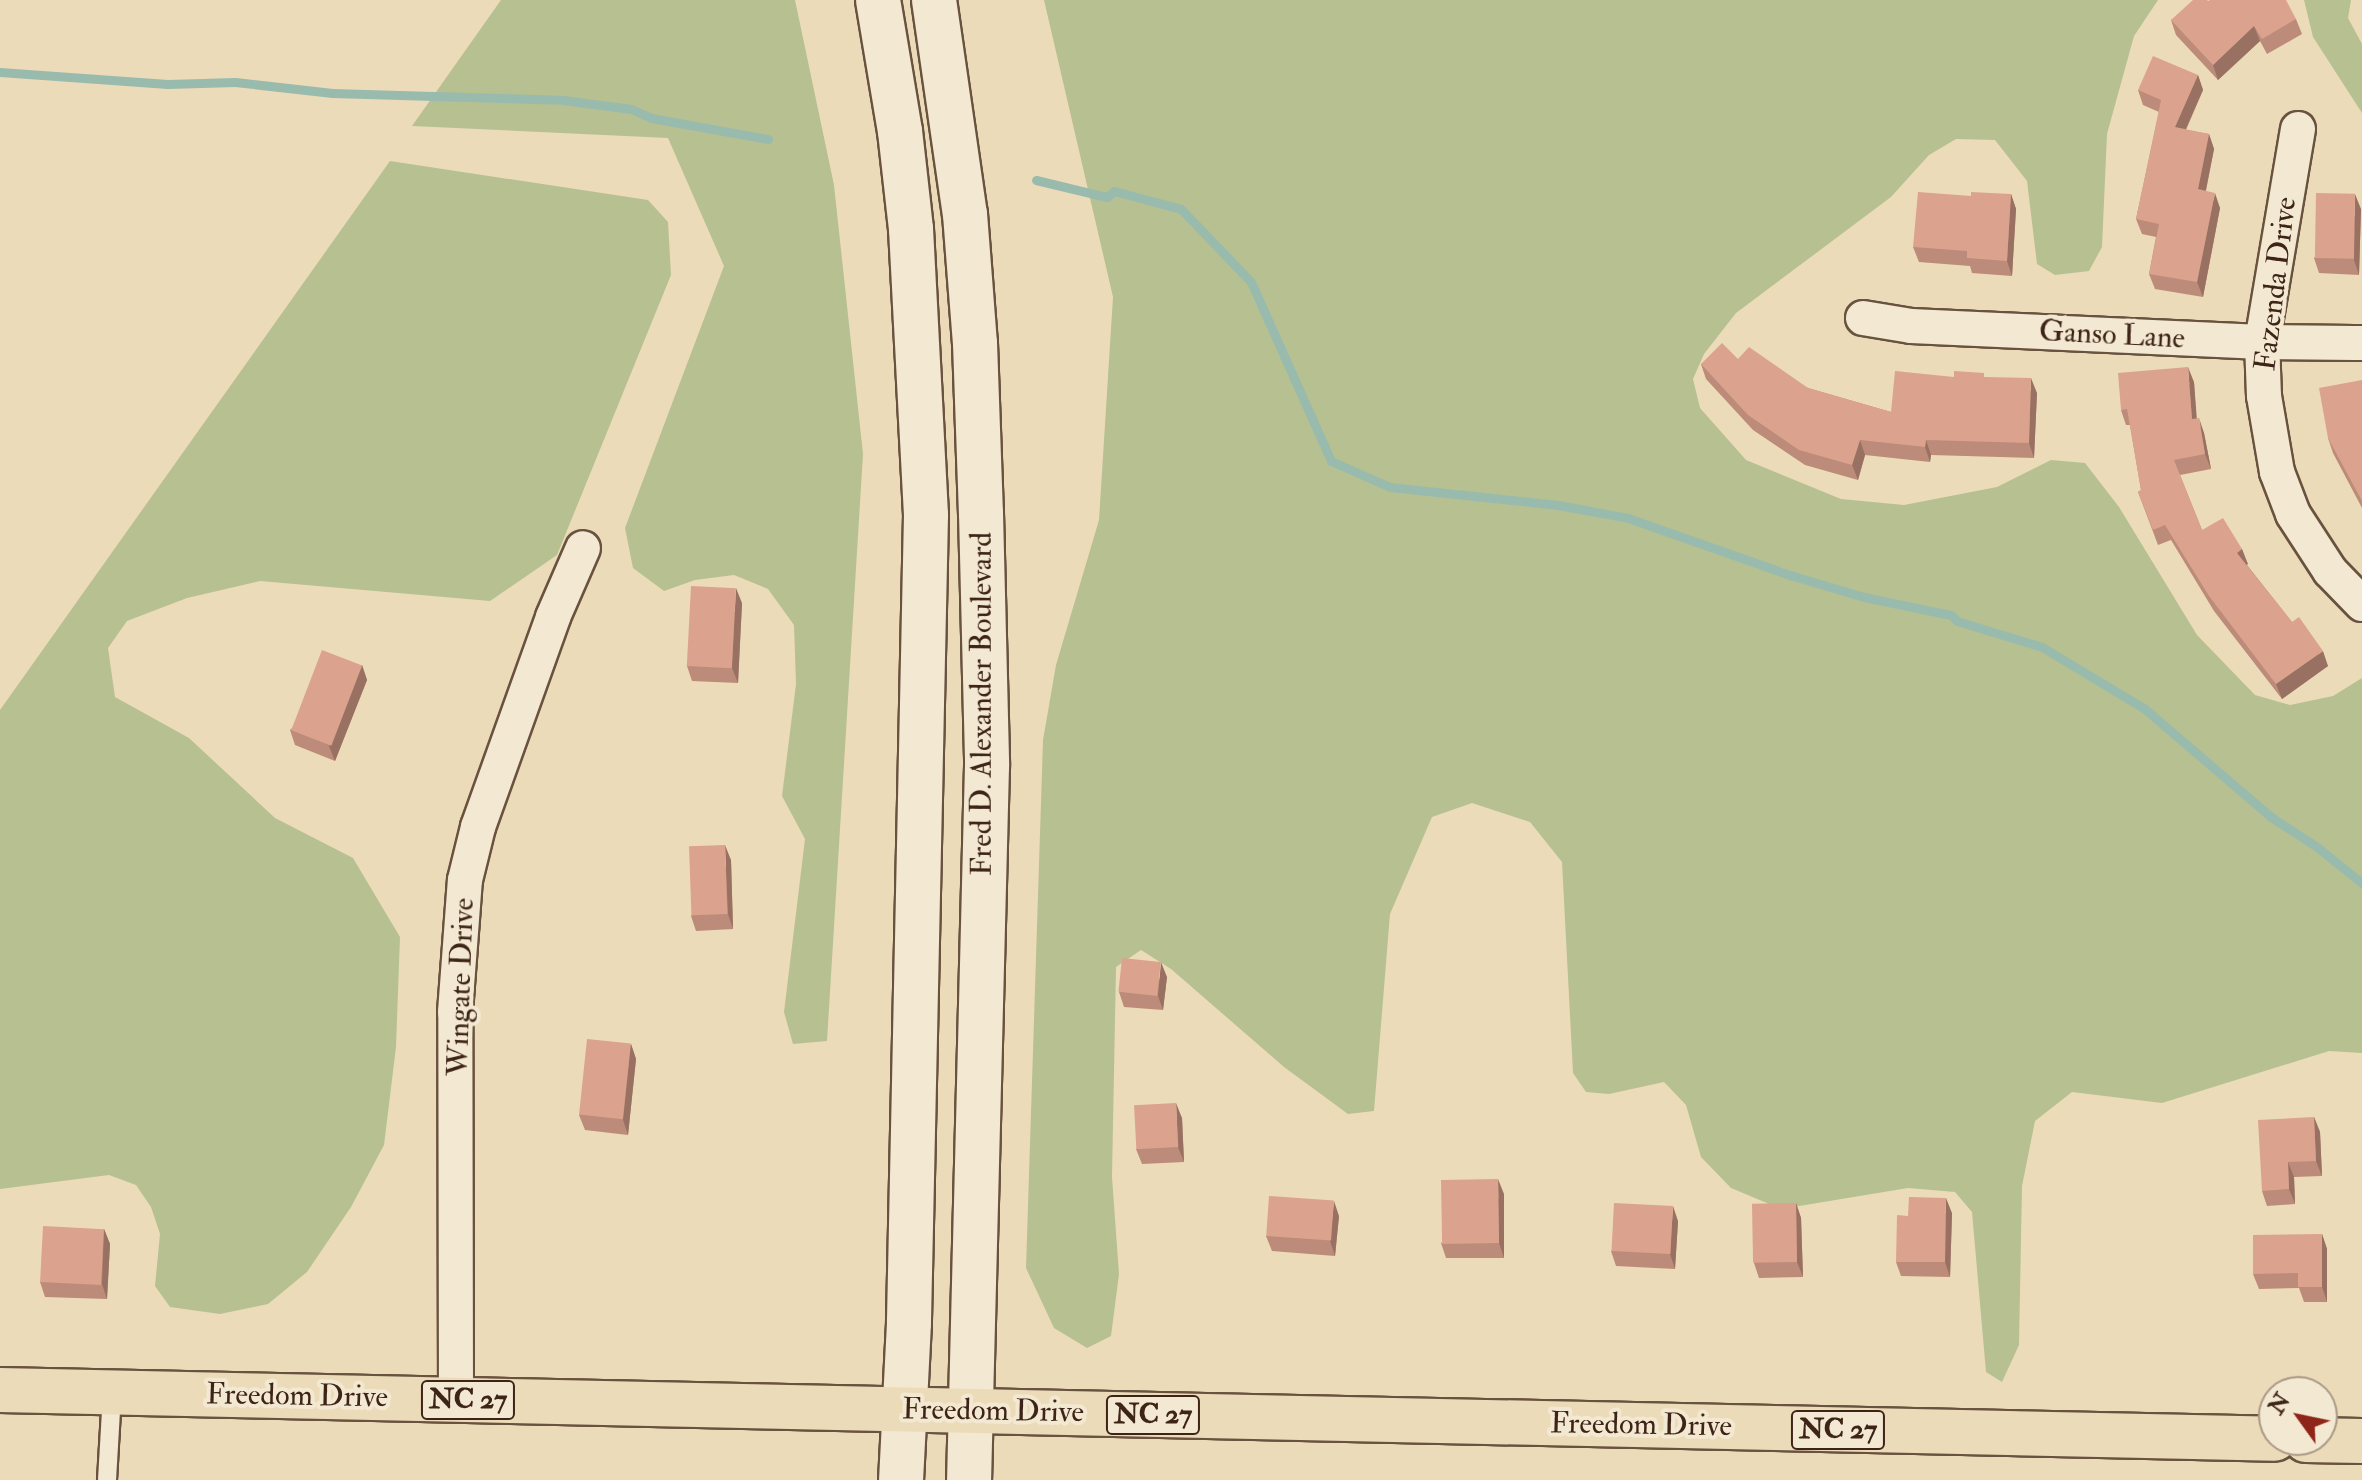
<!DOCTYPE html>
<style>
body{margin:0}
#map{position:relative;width:2362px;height:1480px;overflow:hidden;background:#ecdbb8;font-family:"IM FELL Double Pica",serif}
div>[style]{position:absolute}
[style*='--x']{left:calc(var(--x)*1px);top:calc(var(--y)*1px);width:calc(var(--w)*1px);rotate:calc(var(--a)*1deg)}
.green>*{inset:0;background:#b7c090}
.stream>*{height:9px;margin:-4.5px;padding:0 4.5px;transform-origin:4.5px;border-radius:4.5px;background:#99bbae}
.roads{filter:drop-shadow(2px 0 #69523f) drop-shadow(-2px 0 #69523f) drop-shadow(0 2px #69523f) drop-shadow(0 -2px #69523f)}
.lane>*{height:18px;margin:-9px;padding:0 9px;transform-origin:9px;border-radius:9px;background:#f3e8d1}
.street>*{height:34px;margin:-17px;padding:0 17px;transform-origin:17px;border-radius:17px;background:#f3e8d1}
.secondary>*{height:44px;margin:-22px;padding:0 22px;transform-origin:22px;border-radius:22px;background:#f3e8d1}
.primary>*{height:44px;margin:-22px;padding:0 22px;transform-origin:22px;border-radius:22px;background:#ecdbb8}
.wall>*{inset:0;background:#bc8b7a}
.shaded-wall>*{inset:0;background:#997163}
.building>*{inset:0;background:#dba28e;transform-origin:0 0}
span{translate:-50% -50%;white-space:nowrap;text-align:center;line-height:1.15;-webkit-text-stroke:8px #f3e8d1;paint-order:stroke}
.shield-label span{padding:2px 6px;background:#f3e8d1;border:2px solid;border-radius:6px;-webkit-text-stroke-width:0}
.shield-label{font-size:28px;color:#3d2417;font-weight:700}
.street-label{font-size:30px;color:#3d2417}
.north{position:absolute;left:2258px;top:1376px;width:80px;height:80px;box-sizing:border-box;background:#f3e8d1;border:2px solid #aa9a87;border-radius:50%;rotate:303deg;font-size:22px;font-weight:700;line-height:32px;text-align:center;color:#3d2417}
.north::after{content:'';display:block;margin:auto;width:28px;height:36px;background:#8f2418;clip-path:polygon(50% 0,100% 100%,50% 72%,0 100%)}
</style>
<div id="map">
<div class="green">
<i style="clip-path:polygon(501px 0,795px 0,834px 185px,863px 454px,827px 1041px,793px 1044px,784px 1012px,805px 839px,782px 796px,796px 684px,794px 625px,768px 589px,734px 575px,695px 580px,664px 591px,633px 568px,625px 528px,724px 266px,668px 138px,412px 126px)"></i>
<i style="clip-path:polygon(1044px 0,2158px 0,2134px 36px,2107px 134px,2102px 247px,2089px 271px,2055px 275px,2037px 264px,2027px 181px,1995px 140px,1956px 139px,1929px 155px,1891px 197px,1736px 313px,1704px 354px,1693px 379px,1700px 408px,1746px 460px,1841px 499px,1904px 505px,1997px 487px,2051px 460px,2085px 463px,2119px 507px,2197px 635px,2255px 695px,2290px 705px,2333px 696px,2362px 678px,2362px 1053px,2329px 1051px,2162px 1103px,2072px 1092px,2035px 1121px,2022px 1186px,2019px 1345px,2002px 1382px,1986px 1372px,1972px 1212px,1955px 1192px,1908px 1188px,1781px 1209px,1731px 1188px,1701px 1157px,1686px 1105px,1664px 1082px,1609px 1094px,1586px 1092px,1573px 1073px,1562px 862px,1530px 822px,1472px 803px,1432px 817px,1390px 914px,1374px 1111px,1348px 1114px,1284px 1067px,1171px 969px,1141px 950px,1116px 967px,1112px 1177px,1119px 1274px,1111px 1336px,1087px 1348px,1054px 1328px,1026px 1268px,1043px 740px,1056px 665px,1099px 520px,1113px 297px)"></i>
<i style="clip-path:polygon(2304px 0,2351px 0,2348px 18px,2362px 44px,2362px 113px,2313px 37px)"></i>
<i style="clip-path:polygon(390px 161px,648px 200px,668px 222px,671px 275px,557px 555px,490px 601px,260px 581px,187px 598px,127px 621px,108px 648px,115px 697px,189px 738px,275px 818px,353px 858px,400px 937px,396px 1047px,384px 1145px,351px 1207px,307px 1272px,268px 1304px,220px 1314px,170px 1307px,155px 1286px,160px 1234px,151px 1207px,136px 1185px,109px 1175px,0 1189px,0 710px)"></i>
</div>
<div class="stream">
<i style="--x:0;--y:72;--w:168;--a:4.1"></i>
<i style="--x:168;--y:84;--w:67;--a:-1.7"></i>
<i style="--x:235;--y:82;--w:98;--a:6.5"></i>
<i style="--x:332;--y:93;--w:231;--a:1.7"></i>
<i style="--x:563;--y:100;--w:69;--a:7.5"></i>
<i style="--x:631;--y:109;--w:22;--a:24"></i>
<i style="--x:651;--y:118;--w:119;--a:10.2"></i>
<i style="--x:1036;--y:180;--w:73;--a:13.5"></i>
<i style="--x:1107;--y:197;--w:9;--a:-41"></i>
<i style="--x:1114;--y:191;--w:69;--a:15"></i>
<i style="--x:1181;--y:209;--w:101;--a:46.2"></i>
<i style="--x:1251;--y:282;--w:196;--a:65.9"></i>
<i style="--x:1331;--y:461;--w:64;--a:23.8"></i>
<i style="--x:1390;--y:487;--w:169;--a:6.1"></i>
<i style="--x:1558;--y:505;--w:71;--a:10.5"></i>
<i style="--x:1628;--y:518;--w:172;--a:19.4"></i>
<i style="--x:1790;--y:575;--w:77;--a:16.6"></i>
<i style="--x:1864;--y:597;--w:89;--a:11.7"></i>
<i style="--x:1951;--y:615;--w:8;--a:45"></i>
<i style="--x:1957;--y:621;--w:89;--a:17"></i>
<i style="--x:2042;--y:647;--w:120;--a:31"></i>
<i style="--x:2145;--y:709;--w:166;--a:40.6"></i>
<i style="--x:2271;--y:817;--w:55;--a:33.1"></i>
<i style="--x:2317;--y:847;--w:58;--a:38.7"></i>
</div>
<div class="roads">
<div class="lane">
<i style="--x:107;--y:1480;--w:88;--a:-86.7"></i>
</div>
<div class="street">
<i style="--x:2298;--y:129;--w:216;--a:99.6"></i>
<i style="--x:2262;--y:342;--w:54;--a:87.9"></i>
<i style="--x:2264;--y:396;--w:77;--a:80.3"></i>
<i style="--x:2277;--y:472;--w:45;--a:69.1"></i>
<i style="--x:2293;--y:514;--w:68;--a:57"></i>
<i style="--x:2330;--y:571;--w:46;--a:45.9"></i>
<i style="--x:1863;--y:318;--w:49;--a:9.5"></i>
<i style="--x:1911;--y:326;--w:351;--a:2.6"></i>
<i style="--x:2262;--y:342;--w:100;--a:0.6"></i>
<i style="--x:456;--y:1400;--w:388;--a:-90.1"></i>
<i style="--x:455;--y:1012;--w:132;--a:-85.7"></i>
<i style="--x:465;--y:880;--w:55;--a:-76.2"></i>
<i style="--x:478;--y:827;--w:223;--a:-70.3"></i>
<i style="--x:553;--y:617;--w:75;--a:-66.5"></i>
</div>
<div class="secondary">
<i style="--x:878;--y:0;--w:133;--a:80.5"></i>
<i style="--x:900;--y:131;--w:99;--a:83.6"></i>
<i style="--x:911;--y:229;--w:286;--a:87"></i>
<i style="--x:926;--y:515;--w:808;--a:91.21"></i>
<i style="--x:909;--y:1323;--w:157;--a:92.9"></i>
<i style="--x:934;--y:0;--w:216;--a:81.8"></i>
<i style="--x:965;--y:214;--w:129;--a:85.6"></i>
<i style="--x:975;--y:343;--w:170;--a:88"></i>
<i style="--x:981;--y:513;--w:253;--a:88.6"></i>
<i style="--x:987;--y:766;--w:714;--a:91.44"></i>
</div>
<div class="primary">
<i style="--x:0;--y:1390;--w:2275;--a:1.23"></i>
<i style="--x:2306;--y:1440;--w:56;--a:1"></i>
</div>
</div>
<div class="wall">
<i style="clip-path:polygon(2208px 1px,2296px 19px,2302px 34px,2267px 54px,2260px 41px,2218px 80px,2176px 35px,2171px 20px)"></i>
<i style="clip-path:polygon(2198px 75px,2203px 90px,2186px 130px,2209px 134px,2214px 149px,2206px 191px,2220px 208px,2203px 297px,2155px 289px,2149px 274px,2156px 237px,2142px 234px,2136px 219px,2159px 112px,2143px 105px,2138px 90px)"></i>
<i style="clip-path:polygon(2011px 194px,2016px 209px,2012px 276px,1972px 273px,1970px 266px,1919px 262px,1913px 247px,1971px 196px)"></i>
<i style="clip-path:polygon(2361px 209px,2359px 275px,2319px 273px,2314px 258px)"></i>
<i style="clip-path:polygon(1738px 359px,1808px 388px,1891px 412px,1954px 377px,1985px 377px,2037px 393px,2034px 458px,1931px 455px,1930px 462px,1865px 455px,1858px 480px,1805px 465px,1753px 430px,1706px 379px,1701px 364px)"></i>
<i style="clip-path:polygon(2362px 380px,2362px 508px,2333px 453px,2328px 438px)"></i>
<i style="clip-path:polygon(2194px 382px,2196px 418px,2204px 433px,2211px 469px,2180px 475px,2202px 530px,2242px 549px,2247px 565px,2292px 622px,2328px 666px,2282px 699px,2214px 611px,2171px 540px,2158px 545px,2138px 492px,2141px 490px,2130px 425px,2126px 425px,2121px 410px)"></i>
<i style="clip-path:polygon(742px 603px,738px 683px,692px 681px,687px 666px)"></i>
<i style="clip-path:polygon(362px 665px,367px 680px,335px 761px,295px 745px,290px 730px)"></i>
<i style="clip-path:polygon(731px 860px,733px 929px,696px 931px,691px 916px)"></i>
<i style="clip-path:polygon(1167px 977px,1163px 1010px,1124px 1007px,1119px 992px)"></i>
<i style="clip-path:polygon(631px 1044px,636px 1059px,628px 1135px,585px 1130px,579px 1115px)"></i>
<i style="clip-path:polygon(2314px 1117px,2320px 1132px,2322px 1176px,2294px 1177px,2295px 1204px,2267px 1206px,2262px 1191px)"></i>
<i style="clip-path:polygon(1182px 1118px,1184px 1162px,1142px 1164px,1136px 1149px)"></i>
<i style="clip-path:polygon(1504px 1194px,1504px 1258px,1446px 1258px,1441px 1243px)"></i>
<i style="clip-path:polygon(1796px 1203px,1801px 1218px,1803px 1277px,1759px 1278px,1754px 1263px)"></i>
<i style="clip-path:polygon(1952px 1213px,1950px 1277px,1901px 1276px,1896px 1262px,1908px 1216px)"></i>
<i style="clip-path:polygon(1339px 1216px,1335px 1256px,1272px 1251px,1266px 1236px)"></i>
<i style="clip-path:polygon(1678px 1221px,1675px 1269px,1616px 1266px,1611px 1251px)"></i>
<i style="clip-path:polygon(104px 1229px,110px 1244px,107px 1299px,45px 1297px,40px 1282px)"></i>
<i style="clip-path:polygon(2322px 1234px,2327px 1249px,2327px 1302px,2304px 1302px,2299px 1288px,2259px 1289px,2253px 1274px)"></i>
</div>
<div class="shaded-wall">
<i style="clip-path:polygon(2254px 26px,2260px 41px,2218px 80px,2213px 65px)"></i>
<i style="clip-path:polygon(2198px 75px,2203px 90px,2180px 142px,2175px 127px)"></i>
<i style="clip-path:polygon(2209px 134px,2214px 149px,2203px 204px,2198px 189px)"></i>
<i style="clip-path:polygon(2215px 193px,2220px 208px,2203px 297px,2197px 282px)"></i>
<i style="clip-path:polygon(2011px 194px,2016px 209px,2012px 276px,2007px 261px)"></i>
<i style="clip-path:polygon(2355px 194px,2361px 209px,2359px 275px,2354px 260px)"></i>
<i style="clip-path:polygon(2188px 367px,2194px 382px,2198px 434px,2192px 419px)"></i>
<i style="clip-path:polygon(2031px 378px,2037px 393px,2034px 458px,2029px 443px)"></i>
<i style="clip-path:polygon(2199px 418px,2204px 433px,2211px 469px,2205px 454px)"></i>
<i style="clip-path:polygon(1860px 440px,1865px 455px,1858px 480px,1852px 465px)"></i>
<i style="clip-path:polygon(1926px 440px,1931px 455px,1930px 462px,1925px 447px)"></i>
<i style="clip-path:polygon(2242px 549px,2248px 564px,2243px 568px,2237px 553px)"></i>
<i style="clip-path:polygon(736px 588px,742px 603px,738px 683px,732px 668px)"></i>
<i style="clip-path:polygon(2323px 651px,2328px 666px,2282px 699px,2276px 684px)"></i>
<i style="clip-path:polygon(362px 665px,367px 680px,335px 761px,329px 746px)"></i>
<i style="clip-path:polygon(725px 845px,731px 860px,733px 929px,728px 914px)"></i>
<i style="clip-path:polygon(1161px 962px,1167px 977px,1163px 1010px,1158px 996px)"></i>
<i style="clip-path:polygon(631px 1044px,636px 1059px,628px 1135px,623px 1120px)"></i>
<i style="clip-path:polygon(1176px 1103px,1182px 1118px,1184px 1162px,1178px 1147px)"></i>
<i style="clip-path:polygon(2314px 1117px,2320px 1132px,2322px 1176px,2316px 1161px)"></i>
<i style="clip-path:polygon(2288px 1162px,2294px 1177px,2295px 1204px,2289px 1189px)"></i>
<i style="clip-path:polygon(1498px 1179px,1504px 1194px,1504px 1258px,1499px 1243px)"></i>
<i style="clip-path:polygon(1946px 1198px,1952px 1213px,1950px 1277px,1945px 1262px)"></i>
<i style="clip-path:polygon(1334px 1201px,1339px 1216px,1335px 1256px,1330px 1241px)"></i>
<i style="clip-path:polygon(1796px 1203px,1801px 1218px,1803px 1277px,1797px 1262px)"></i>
<i style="clip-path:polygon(1673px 1206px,1678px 1221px,1675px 1269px,1670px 1254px)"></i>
<i style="clip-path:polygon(104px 1229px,110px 1244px,107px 1299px,102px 1284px)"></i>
<i style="clip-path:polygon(2322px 1234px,2327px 1249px,2327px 1302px,2322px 1287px)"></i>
</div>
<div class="building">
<i style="clip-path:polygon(2193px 0,2207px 0,2208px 1px,2210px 0,2286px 0,2296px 19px,2262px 39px,2254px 26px,2213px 65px,2171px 20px)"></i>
<i style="clip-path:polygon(2153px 56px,2198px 75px,2175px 127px,2209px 134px,2198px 189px,2215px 193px,2197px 282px,2149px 274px,2159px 224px,2136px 219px,2161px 100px,2138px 90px)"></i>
<i style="clip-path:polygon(1918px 192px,1971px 196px,1971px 192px,2011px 194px,2007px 261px,1967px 258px,1967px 251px,1913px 247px)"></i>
<i style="left:2316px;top:193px;width:39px;height:65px;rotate:1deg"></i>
<i style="clip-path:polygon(1722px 343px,1738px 359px,1749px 347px,1808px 388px,1891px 412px,1895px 371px,1954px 377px,1954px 371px,1984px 373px,1984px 377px,2031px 378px,2029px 443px,1926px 440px,1925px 447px,1860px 440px,1852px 465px,1799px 450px,1748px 415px,1701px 364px)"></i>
<i style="clip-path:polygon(2188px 367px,2192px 419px,2199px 418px,2205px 454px,2174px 460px,2202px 530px,2223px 518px,2242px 549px,2237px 553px,2292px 622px,2299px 617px,2323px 651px,2276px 684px,2209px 596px,2165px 525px,2153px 530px,2138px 492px,2141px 490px,2127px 409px,2121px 410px,2118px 373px)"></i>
<i style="clip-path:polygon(2362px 380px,2362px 501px,2328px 438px,2319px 388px)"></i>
<i style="left:691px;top:586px;width:45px;height:80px;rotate:3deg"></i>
<i style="left:322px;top:650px;width:43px;height:86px;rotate:21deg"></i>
<i style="left:725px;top:845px;width:69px;height:36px;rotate:88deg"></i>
<i style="left:1122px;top:958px;width:39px;height:34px;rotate:6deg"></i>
<i style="left:587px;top:1039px;width:44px;height:76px;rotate:6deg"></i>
<i style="left:1176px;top:1103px;width:44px;height:42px;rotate:87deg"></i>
<i style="clip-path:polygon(2314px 1117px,2316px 1161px,2288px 1162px,2289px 1189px,2262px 1191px,2258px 1120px)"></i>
<i style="left:1498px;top:1179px;width:64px;height:57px;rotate:89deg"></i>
<i style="left:1269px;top:1196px;width:65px;height:40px;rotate:4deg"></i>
<i style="clip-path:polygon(1909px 1197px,1946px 1198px,1945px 1262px,1896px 1262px,1897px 1215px,1908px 1216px)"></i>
<i style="left:1614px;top:1203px;width:59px;height:48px;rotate:3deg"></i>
<i style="left:1796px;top:1203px;width:59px;height:44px;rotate:89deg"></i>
<i style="left:43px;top:1226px;width:61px;height:56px;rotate:3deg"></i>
<i style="clip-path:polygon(2322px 1234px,2322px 1287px,2298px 1287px,2298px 1273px,2253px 1274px,2253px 1235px)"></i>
</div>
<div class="shield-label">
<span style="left:468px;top:1400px">NC 27</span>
<span style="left:1153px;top:1415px">NC 27</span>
<span style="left:1838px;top:1430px">NC 27</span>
</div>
<div class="street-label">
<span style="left:2276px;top:284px;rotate:-83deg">Fazenda Drive</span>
<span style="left:2112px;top:335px;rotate:3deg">Ganso Lane</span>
<span style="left:982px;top:704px;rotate:-90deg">Fred D. Alexander Boulevard</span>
<span style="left:461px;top:987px;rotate:-88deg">Wingate Drive</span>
<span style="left:297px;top:1396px;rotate:1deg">Freedom Drive</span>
<span style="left:993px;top:1411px;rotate:1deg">Freedom Drive</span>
<span style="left:1641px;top:1425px;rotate:1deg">Freedom Drive</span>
</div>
<div class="north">N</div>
</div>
